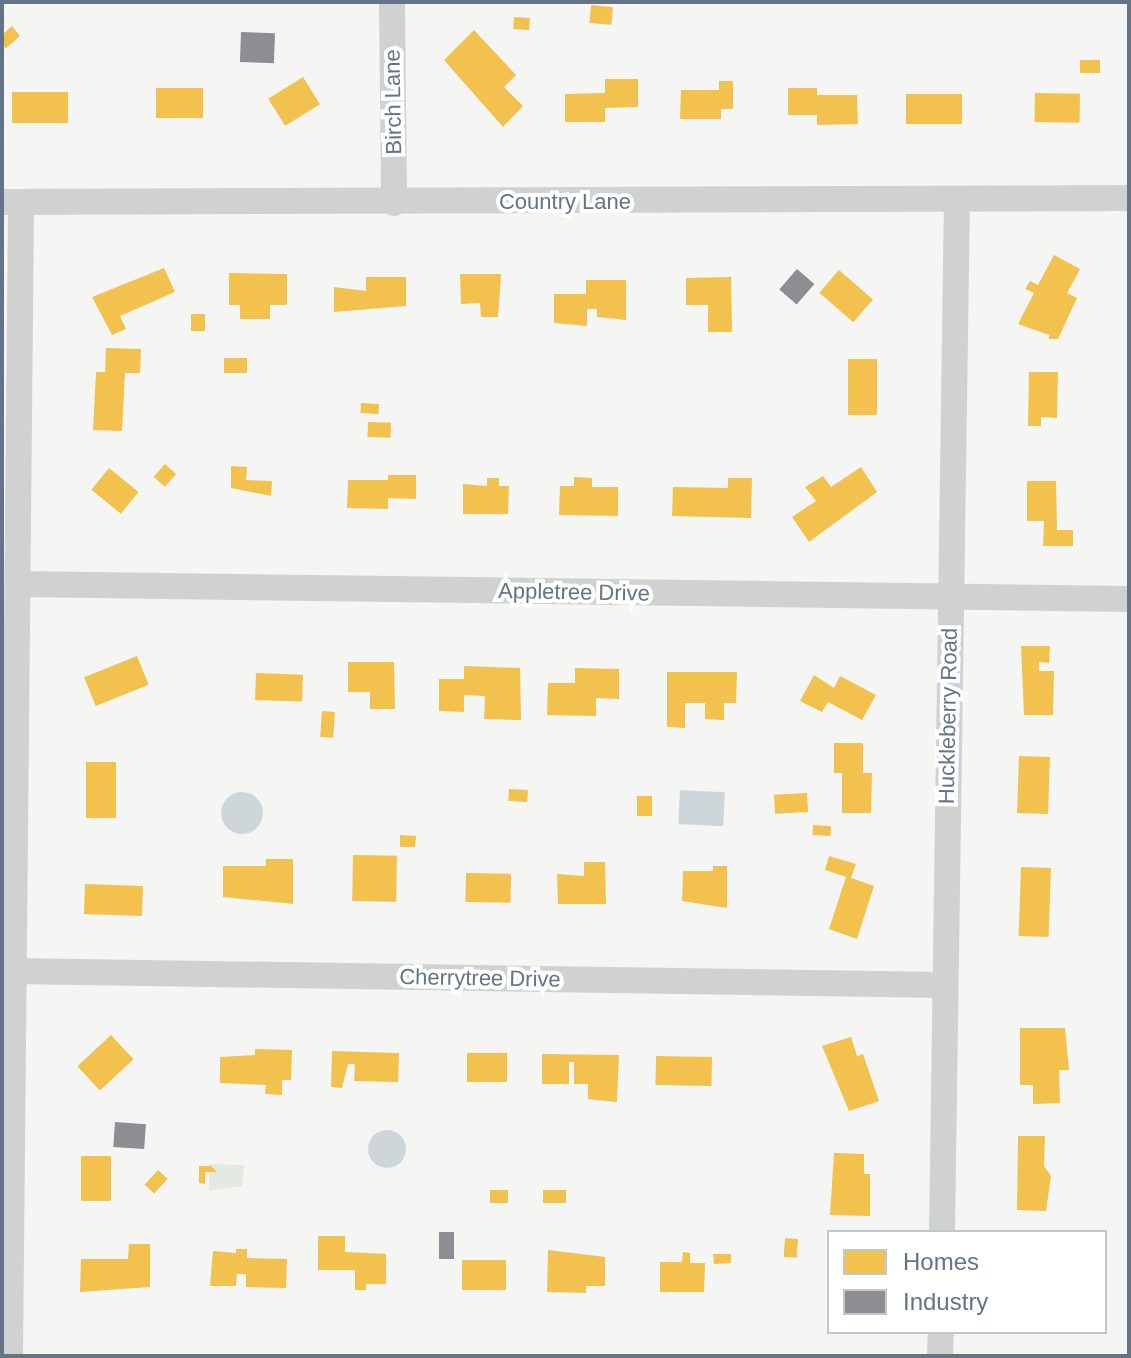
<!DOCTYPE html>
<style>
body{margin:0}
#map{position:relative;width:1131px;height:1358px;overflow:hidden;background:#f5f6f4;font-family:Arial,sans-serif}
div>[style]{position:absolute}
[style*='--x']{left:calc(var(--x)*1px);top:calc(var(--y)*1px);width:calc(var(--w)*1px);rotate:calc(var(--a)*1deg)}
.green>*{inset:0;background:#e4e9e2}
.water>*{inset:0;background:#cfd6d9;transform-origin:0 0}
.round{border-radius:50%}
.homes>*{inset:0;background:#f2c14e;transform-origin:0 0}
.industry>*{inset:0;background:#8d8d92;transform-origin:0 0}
.street>*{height:26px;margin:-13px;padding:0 13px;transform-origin:13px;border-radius:13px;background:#d0d1d1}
span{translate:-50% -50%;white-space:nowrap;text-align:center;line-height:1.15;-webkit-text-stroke:8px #fff;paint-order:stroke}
.street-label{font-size:22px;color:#657385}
.frame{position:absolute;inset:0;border:4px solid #657385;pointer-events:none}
.legend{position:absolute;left:827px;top:1230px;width:280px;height:104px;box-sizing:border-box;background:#fff;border:2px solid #c1c7ce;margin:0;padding:10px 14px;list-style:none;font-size:24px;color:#657385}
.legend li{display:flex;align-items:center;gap:16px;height:40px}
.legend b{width:40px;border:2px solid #c1c7ce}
</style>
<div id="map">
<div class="green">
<i style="clip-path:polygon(209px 1164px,244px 1165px,242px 1186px,209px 1191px)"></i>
</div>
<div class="water">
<i style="left:680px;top:790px;width:45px;height:34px;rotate:3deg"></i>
<i class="round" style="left:221px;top:792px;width:42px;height:42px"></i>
<i class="round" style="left:368px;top:1130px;width:38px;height:38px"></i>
</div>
<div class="homes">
<i style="left:591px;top:5px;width:22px;height:18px;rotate:5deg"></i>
<i style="left:514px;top:17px;width:16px;height:12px;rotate:4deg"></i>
<i style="clip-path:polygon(12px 26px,20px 36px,5px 49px,2px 35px)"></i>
<i style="clip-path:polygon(474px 30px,516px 75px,504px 87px,523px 106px,503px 127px,444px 60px)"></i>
<i style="left:1080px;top:60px;width:20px;height:13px"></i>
<i style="left:303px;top:77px;width:32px;height:41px;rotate:58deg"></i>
<i style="clip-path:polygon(605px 79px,638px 79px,638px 107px,605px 108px,605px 122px,565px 122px,565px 94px,605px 93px)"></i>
<i style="clip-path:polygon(719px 81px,733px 81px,733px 109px,721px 109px,721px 119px,680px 119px,681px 90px,719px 90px)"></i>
<i style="left:156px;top:88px;width:47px;height:30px"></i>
<i style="clip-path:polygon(788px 88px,817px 88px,817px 95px,857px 95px,858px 124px,817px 125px,817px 115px,788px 115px)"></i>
<i style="left:12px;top:92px;width:56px;height:31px"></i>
<i style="left:1035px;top:93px;width:45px;height:29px;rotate:1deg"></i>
<i style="left:906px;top:94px;width:56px;height:30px"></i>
<i style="clip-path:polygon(1054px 255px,1080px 269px,1067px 293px,1077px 298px,1058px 339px,1049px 339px,1049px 335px,1018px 324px,1034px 293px,1025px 289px,1030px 281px,1038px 285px)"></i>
<i style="clip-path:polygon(164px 268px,175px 292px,120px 316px,126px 329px,112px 335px,92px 297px)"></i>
<i style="left:839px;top:270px;width:45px;height:30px;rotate:41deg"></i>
<i style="clip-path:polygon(229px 273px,287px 274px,287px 305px,270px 305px,270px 319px,240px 319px,240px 305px,229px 305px)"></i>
<i style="clip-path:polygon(460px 274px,501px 274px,498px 317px,481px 317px,480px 303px,461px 304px)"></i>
<i style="clip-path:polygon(366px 277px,406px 277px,406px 306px,334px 312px,334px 287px,366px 291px)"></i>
<i style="clip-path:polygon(731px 277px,732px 332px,708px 332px,708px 305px,686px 305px,686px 278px)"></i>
<i style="clip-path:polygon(586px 280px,626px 280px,626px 320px,597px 317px,597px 309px,587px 309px,587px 326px,554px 323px,554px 294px,586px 294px)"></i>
<i style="left:191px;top:314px;width:14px;height:17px"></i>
<i style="clip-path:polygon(106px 348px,141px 349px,140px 373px,125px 373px,122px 431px,93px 430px,96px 372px,105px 372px)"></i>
<i style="left:224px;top:358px;width:23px;height:15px"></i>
<i style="left:848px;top:359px;width:29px;height:56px"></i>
<i style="clip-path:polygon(1029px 372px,1058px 372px,1057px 418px,1041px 417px,1041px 426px,1028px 426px)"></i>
<i style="left:361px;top:403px;width:18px;height:10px;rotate:3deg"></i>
<i style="left:368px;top:422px;width:23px;height:15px;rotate:2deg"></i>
<i style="left:165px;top:464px;width:15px;height:17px;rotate:42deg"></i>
<i style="clip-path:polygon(231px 466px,247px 467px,246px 480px,272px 481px,271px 496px,231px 488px)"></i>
<i style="clip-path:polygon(861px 467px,877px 492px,809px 542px,792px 517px,816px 501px,805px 487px,823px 476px,831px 487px)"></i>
<i style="left:109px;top:468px;width:38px;height:28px;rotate:39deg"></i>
<i style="clip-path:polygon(388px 475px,416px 475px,416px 499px,388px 498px,388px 509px,347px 508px,348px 480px,388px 480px)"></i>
<i style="clip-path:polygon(574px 477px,592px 478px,592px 487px,618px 487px,618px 516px,559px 515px,560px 486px,574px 486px)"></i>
<i style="clip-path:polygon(487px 478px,499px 478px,499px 486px,509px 486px,508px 514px,463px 514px,463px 484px,487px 486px)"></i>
<i style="clip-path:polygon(728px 478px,752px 478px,751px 518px,672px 516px,673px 487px,728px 488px)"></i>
<i style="clip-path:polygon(1027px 481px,1056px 481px,1057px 530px,1073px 530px,1073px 546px,1043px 546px,1044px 521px,1027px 521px)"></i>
<i style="clip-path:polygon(1021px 646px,1050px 646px,1049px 663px,1039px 662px,1039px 671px,1054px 671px,1053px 715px,1024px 715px)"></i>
<i style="left:137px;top:656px;width:31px;height:57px;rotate:68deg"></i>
<i style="clip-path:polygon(348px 662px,394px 662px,395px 709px,370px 709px,370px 692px,348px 692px)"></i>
<i style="clip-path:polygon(464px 666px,520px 668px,521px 720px,484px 719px,485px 696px,464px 695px,464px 712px,439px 711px,439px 679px,464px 679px)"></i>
<i style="clip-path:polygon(575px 668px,619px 669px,619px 699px,596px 698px,596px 716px,547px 715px,548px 683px,575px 683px)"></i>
<i style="clip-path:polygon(667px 672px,737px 672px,736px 703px,724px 703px,724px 720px,705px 719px,705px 703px,685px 703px,685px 728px,667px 727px)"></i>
<i style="left:256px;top:673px;width:47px;height:27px;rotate:2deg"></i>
<i style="clip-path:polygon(814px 675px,834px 688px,840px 676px,876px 695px,862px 720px,828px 702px,822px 712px,800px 701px)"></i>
<i style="left:322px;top:711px;width:13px;height:26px;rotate:4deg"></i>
<i style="clip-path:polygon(834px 743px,863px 743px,863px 773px,872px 773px,871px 813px,842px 813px,842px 773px,834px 773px)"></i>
<i style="left:1019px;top:756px;width:31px;height:57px;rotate:2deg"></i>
<i style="left:86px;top:762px;width:30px;height:56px"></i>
<i style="left:509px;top:789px;width:19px;height:12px;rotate:3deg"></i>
<i style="left:807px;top:793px;width:19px;height:33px;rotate:87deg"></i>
<i style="left:637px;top:796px;width:15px;height:20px"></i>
<i style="left:813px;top:825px;width:18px;height:10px;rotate:3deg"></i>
<i style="clip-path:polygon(400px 835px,416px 836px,415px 847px,400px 847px)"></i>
<i style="left:353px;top:855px;width:44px;height:46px;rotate:1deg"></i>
<i style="clip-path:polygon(829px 856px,856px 864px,851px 878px,874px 886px,857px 939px,829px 929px,846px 877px,825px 870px)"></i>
<i style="clip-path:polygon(266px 859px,293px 859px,293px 904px,223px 897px,223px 866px,266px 866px)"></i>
<i style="clip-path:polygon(584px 862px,605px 862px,606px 904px,558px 904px,557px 874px,584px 876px)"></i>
<i style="clip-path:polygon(713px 866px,727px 866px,727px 908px,682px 901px,683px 871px,713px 871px)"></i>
<i style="left:1021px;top:867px;width:30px;height:69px;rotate:2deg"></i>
<i style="left:466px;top:873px;width:45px;height:29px;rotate:1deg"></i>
<i style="left:85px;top:884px;width:58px;height:30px;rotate:2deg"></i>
<i style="clip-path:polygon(1020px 1028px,1065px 1028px,1069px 1070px,1059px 1070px,1060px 1103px,1033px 1104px,1033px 1085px,1020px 1085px)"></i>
<i style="left:111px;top:1035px;width:33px;height:46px;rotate:47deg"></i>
<i style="clip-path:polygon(851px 1037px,857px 1056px,863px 1054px,879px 1101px,849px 1111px,822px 1046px)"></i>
<i style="clip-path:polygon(255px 1049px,292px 1050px,291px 1080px,282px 1080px,282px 1095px,265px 1094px,266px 1085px,220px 1083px,220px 1057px,255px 1055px)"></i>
<i style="clip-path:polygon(332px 1051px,399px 1053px,398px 1082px,354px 1081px,355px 1064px,348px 1064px,342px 1088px,331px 1087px)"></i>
<i style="left:467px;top:1053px;width:40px;height:29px"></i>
<i style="clip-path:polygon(542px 1054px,619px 1055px,617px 1102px,588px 1099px,588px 1084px,574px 1084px,574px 1062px,569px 1062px,569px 1084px,542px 1084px)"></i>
<i style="left:656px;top:1056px;width:56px;height:29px;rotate:1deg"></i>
<i style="clip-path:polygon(1018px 1136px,1045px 1136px,1044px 1166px,1051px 1176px,1046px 1211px,1017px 1210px)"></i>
<i style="clip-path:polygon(834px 1153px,864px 1154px,864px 1174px,870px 1174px,870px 1216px,830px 1215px)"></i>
<i style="left:81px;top:1156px;width:30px;height:45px"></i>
<i style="clip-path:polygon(199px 1166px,211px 1166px,217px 1172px,205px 1172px,205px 1184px,199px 1183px)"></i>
<i style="left:158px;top:1170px;width:13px;height:20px;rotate:42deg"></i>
<i style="left:490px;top:1190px;width:18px;height:13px"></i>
<i style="left:543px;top:1190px;width:23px;height:13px"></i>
<i style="clip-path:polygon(318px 1236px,345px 1236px,345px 1252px,386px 1254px,386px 1284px,366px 1284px,366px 1290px,355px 1290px,355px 1270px,318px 1270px)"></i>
<i style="left:785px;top:1238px;width:13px;height:19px;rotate:4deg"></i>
<i style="clip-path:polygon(129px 1244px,150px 1244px,150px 1287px,80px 1292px,81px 1259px,128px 1259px)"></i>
<i style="clip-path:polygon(236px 1249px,247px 1249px,247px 1258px,287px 1259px,286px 1288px,246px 1287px,246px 1274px,237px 1274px,236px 1286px,210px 1286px,213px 1251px,236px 1253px)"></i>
<i style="clip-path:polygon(548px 1250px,605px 1257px,605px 1286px,586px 1286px,586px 1293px,547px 1292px)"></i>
<i style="clip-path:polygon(683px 1252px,690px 1253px,690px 1263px,705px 1263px,704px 1292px,660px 1292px,660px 1262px,682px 1262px)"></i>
<i style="clip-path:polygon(713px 1254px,731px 1254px,731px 1263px,714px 1264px)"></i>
<i style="left:462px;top:1260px;width:44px;height:30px"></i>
</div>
<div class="industry">
<i style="left:241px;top:32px;width:34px;height:30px;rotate:2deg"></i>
<i style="left:797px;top:269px;width:23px;height:27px;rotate:41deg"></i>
<i style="left:115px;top:1122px;width:31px;height:25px;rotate:4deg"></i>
<i style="left:439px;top:1232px;width:15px;height:27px"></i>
</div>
<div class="street">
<i style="--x:392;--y:2;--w:201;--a:89.4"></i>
<i style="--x:2;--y:202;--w:1127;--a:-0.2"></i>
<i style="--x:19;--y:584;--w:1110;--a:0.77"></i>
<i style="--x:14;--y:971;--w:931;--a:0.86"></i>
<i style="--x:942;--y:1232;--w:1032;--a:-89.17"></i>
<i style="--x:10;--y:1356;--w:1154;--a:-89.45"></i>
<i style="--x:940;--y:1356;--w:24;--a:-88"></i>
</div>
<div class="street-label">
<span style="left:393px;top:102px;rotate:-91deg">Birch Lane</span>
<span style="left:565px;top:202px">Country Lane</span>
<span style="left:574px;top:592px;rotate:1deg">Appletree Drive</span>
<span style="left:948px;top:716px;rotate:-89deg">Huckleberry Road</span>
<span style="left:480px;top:978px;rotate:1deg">Cherrytree Drive</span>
</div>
<div class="frame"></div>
<ul class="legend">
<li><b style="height:22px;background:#f2c14e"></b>Homes</li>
<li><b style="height:22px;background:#8d8d92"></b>Industry</li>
</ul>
</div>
